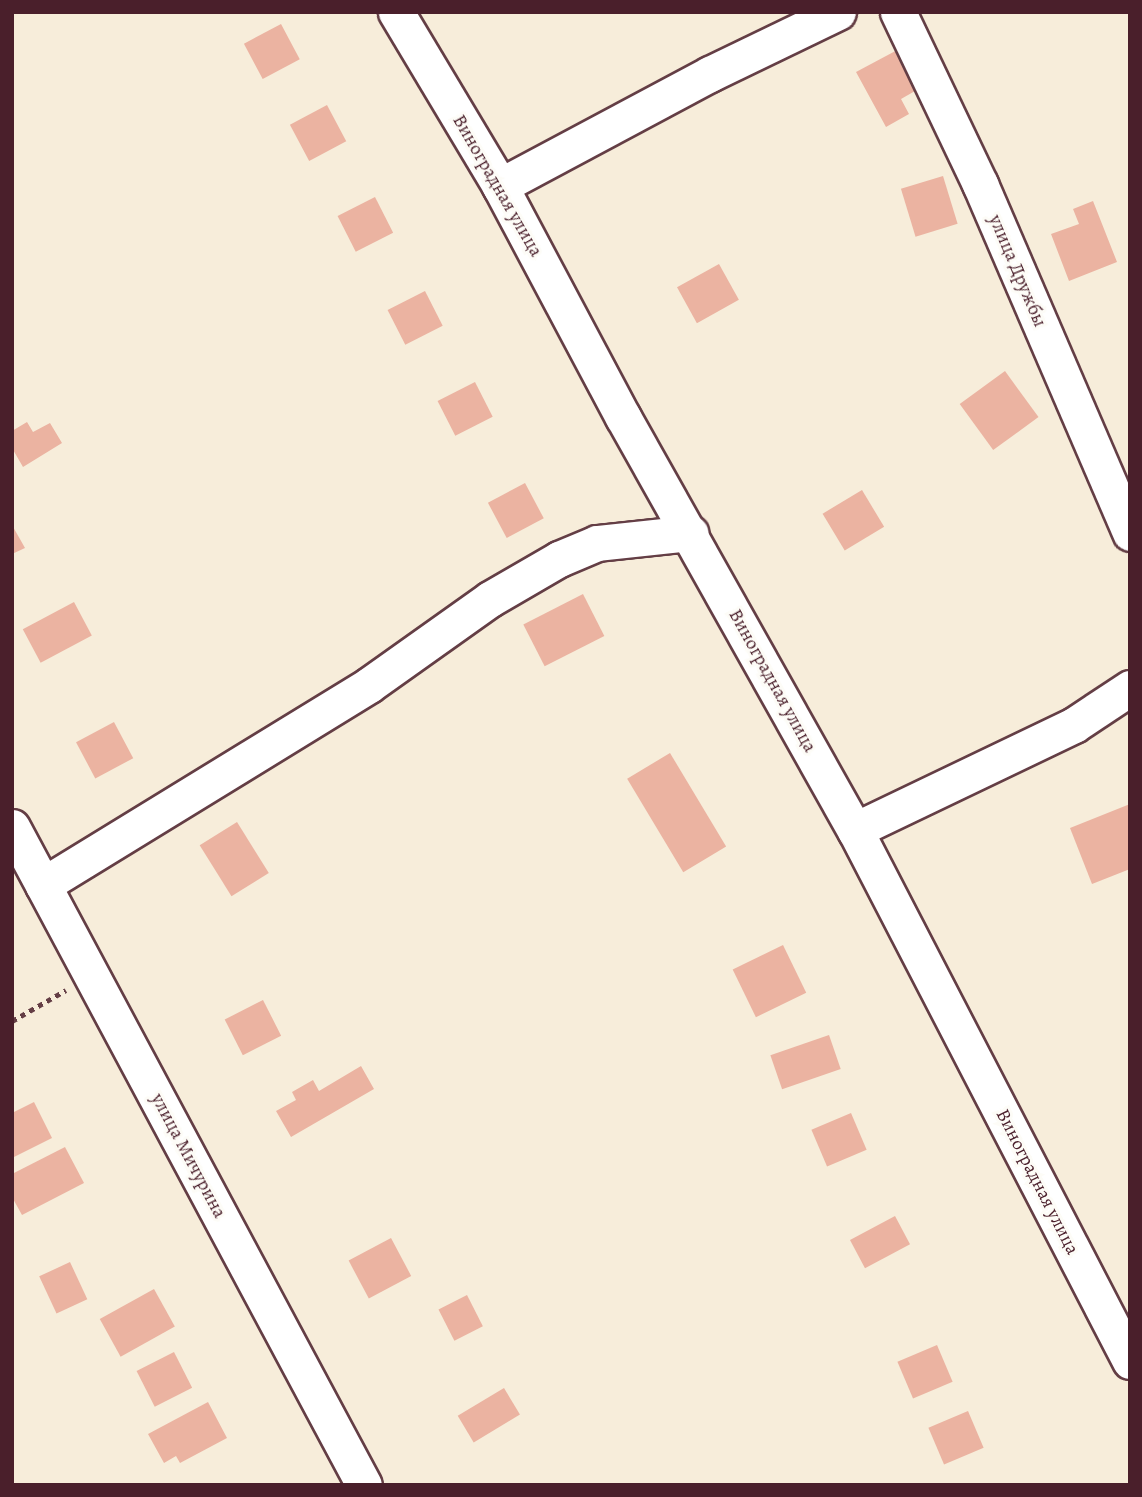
<!DOCTYPE html>
<meta charset="utf-8">
<style>
body{margin:0}
#map{position:relative;width:1142px;height:1497px;overflow:hidden;background:#f7edda;font-family:Alegreya,serif}
div>[style]{position:absolute}
[style*='--x']{left:calc(var(--x)*1px);top:calc(var(--y)*1px);width:calc(var(--w)*1px);rotate:calc(var(--a)*1deg)}
.building>*{inset:0;background:#ebb3a1;transform-origin:0 0}
.path>*{height:4.5px;margin-top:-2.25px;transform-origin:0;background:repeating-linear-gradient(90deg,#643e45 0 5px,transparent 0 10px)}
.roads{filter:drop-shadow(2px 0 #643e45) drop-shadow(-2px 0 #643e45) drop-shadow(0 2px #643e45) drop-shadow(0 -2px #643e45)}
.minor>*{height:35px;margin:-17.5px;padding:0 17.5px;transform-origin:17.5px;border-radius:17.5px;background:#fff}
span{translate:-50% -50%;white-space:nowrap;text-align:center;line-height:1.15;-webkit-text-stroke:6px #fdfcf7;paint-order:stroke}
.street-label{font-size:19px;color:#4a1f2b}
.frame{position:absolute;inset:0;border:14px solid #4a1f2b;pointer-events:none}
</style>
<div id="map">
<div class="building">
<i style="left:281px;top:24px;width:40px;height:42px;rotate:62deg"></i>
<i style="clip-path:polygon(901px 48px,922px 87px,901px 99px,909px 114px,886px 127px,856px 72px)"></i>
<i style="left:327px;top:105px;width:41px;height:42px;rotate:62deg"></i>
<i style="left:943px;top:176px;width:50px;height:44px;rotate:73deg"></i>
<i style="left:375px;top:197px;width:40px;height:42px;rotate:63deg"></i>
<i style="clip-path:polygon(1093px 201px,1117px 262px,1069px 281px,1051px 234px,1079px 224px,1073px 209px)"></i>
<i style="left:719px;top:264px;width:41px;height:48px;rotate:61deg"></i>
<i style="left:425px;top:291px;width:39px;height:42px;rotate:63deg"></i>
<i style="left:1005px;top:371px;width:57px;height:56px;rotate:54deg"></i>
<i style="left:475px;top:382px;width:39px;height:42px;rotate:63deg"></i>
<i style="clip-path:polygon(27px 422px,33px 432px,50px 423px,62px 443px,23px 467px,12px 448px,12px 431px)"></i>
<i style="left:525px;top:483px;width:40px;height:42px;rotate:62deg"></i>
<i style="left:862px;top:490px;width:43px;height:46px;rotate:59deg"></i>
<i style="clip-path:polygon(12px 525px,25px 548px,12px 554px)"></i>
<i style="left:583px;top:594px;width:47px;height:67px;rotate:63deg"></i>
<i style="left:74px;top:602px;width:38px;height:58px;rotate:62deg"></i>
<i style="left:114px;top:722px;width:41px;height:43px;rotate:62deg"></i>
<i style="left:670px;top:753px;width:109px;height:50px;rotate:59deg"></i>
<i style="clip-path:polygon(1130px 804px,1130px 869px,1092px 884px,1070px 828px)"></i>
<i style="left:237px;top:822px;width:60px;height:44px;rotate:58deg"></i>
<i style="left:783px;top:945px;width:53px;height:56px;rotate:64deg"></i>
<i style="left:263px;top:1000px;width:40px;height:43px;rotate:63deg"></i>
<i style="left:829px;top:1035px;width:36px;height:62px;rotate:71deg"></i>
<i style="clip-path:polygon(361px 1066px,374px 1089px,291px 1137px,276px 1111px,296px 1100px,292px 1092px,313px 1080px,319px 1091px)"></i>
<i style="clip-path:polygon(34px 1102px,52px 1138px,14px 1157px,12px 1113px)"></i>
<i style="left:851px;top:1113px;width:40px;height:43px;rotate:67deg"></i>
<i style="clip-path:polygon(65px 1147px,84px 1183px,22px 1215px,12px 1197px,12px 1174px)"></i>
<i style="left:895px;top:1216px;width:32px;height:51px;rotate:62deg"></i>
<i style="left:391px;top:1238px;width:43px;height:48px;rotate:62deg"></i>
<i style="left:70px;top:1262px;width:41px;height:34px;rotate:65deg"></i>
<i style="left:154px;top:1289px;width:43px;height:62px;rotate:61deg"></i>
<i style="left:467px;top:1295px;width:35px;height:32px;rotate:63deg"></i>
<i style="left:937px;top:1345px;width:40px;height:43px;rotate:67deg"></i>
<i style="left:174px;top:1352px;width:40px;height:42px;rotate:63deg"></i>
<i style="left:504px;top:1388px;width:31px;height:54px;rotate:59deg"></i>
<i style="clip-path:polygon(208px 1402px,227px 1438px,180px 1463px,176px 1456px,164px 1463px,148px 1434px)"></i>
<i style="left:968px;top:1411px;width:40px;height:43px;rotate:67deg"></i>
</div>
<div class="path">
<i style="--x:12;--y:1021;--w:62;--a:-29.9"></i>
</div>
<div class="roads">
<div class="minor">
<i style="--x:396;--y:12;--w:203;--a:59.1"></i>
<i style="--x:500;--y:186;--w:262;--a:62"></i>
<i style="--x:623;--y:417;--w:474;--a:60.7"></i>
<i style="--x:855;--y:830;--w:598;--a:62.62"></i>
<i style="--x:898;--y:12;--w:191;--a:64.5"></i>
<i style="--x:980;--y:184;--w:380;--a:66.7"></i>
<i style="--x:500;--y:186;--w:238;--a:-28.1"></i>
<i style="--x:710;--y:74;--w:142;--a:-25.8"></i>
<i style="--x:12;--y:827;--w:746;--a:61.86"></i>
<i style="--x:855;--y:830;--w:243;--a:-25.6"></i>
<i style="--x:1074;--y:725;--w:67;--a:-33.5"></i>
<i style="--x:43;--y:885;--w:382;--a:-31.5"></i>
<i style="--x:369;--y:685;--w:148;--a:-35.4"></i>
<i style="--x:490;--y:599;--w:80;--a:-30.1"></i>
<i style="--x:559;--y:559;--w:41;--a:-22.8"></i>
<i style="--x:597;--y:543;--w:94;--a:-6.1"></i>
</div>
</div>
<div class="street-label">
<span style="left:497px;top:186px;rotate:60deg">Виноградная улица</span>
<span style="left:1017px;top:271px;rotate:67deg">улица Дружбы</span>
<span style="left:772px;top:681px;rotate:61deg">Виноградная улица</span>
<span style="left:188px;top:1156px;rotate:62deg">улица Мичурина</span>
<span style="left:1037px;top:1182px;rotate:63deg">Виноградная улица</span>
</div>
<div class="frame"></div>
</div>
